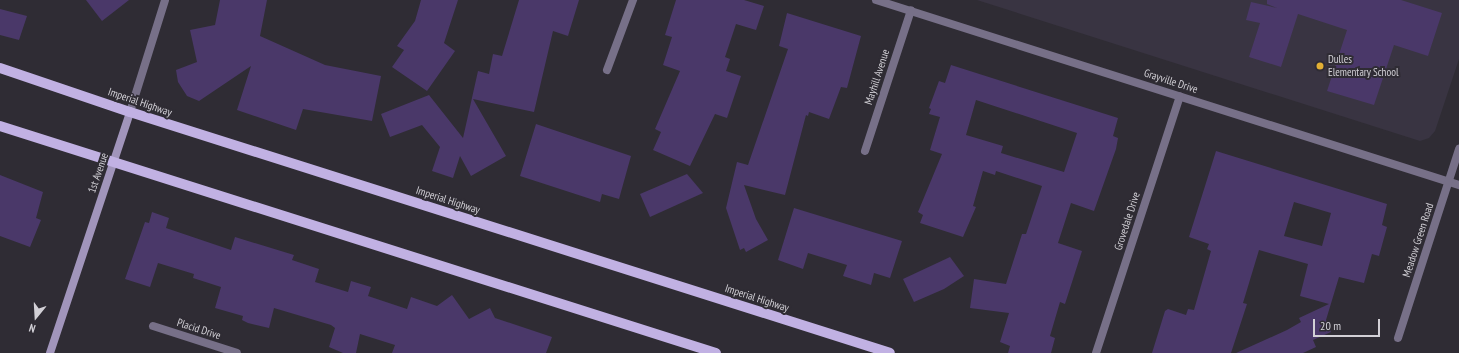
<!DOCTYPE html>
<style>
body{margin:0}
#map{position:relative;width:1459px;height:353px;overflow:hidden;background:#2f2c34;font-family:"PT Sans Narrow",sans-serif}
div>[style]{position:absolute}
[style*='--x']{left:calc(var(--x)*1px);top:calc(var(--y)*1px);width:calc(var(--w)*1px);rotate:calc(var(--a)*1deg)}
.built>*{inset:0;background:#393442}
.building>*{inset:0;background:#4a3869}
.minor>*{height:8px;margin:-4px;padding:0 4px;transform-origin:4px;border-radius:4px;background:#777088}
.secondary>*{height:8px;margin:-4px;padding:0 4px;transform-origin:4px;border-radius:4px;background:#a195bb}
.primary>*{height:10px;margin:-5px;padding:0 5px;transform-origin:5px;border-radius:5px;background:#c1b1e3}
.dots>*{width:11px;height:11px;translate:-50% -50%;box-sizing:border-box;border:2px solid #2f2c34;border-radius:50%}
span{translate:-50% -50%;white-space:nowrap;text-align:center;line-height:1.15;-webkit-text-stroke:4px #2f2c34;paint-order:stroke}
.poi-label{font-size:11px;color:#d2d0d6}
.left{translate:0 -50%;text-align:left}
.street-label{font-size:11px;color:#d2d0d6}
.north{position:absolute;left:16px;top:297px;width:40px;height:40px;-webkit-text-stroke:3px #2f2c34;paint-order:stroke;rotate:198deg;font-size:11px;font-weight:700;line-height:16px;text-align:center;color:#d2d0d6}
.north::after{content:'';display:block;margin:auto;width:14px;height:18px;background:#d2d0d6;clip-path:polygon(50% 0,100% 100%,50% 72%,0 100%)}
.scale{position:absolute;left:1313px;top:319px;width:67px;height:18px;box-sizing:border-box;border:2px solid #d2d0d6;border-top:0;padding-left:5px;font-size:12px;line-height:14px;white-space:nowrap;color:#d2d0d6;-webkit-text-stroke:3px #2f2c34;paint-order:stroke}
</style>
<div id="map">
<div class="built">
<i style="clip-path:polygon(977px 0,1459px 0,1459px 59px,1435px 131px,1429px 138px,1420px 141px)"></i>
</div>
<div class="building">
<i style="clip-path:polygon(86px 0,129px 0,102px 21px)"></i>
<i style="clip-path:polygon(220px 0,267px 0,260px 36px,325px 65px,381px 76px,372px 121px,303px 109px,296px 130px,237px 110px,251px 66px,199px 101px,187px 96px,178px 82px,176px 70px,197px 62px,190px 30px,215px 25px)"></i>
<i style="clip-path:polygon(421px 0,458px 0,444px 43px,455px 51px,427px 91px,392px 67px,404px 50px,397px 46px,415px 21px)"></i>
<i style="clip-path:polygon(519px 0,579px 0,568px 36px,553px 31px,534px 112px,473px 99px,506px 156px,471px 176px,460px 156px,453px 178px,432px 171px,440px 147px,422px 125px,390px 137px,381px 114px,429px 95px,463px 138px,478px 71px,489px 74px,493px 54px,502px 56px)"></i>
<i style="clip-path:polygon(676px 0,744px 0,764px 6px,756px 30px,736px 24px,725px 57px,730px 59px,726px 71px,741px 76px,727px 118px,715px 114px,690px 166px,653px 150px,661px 132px,655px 129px,680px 71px,663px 65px,672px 37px,665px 35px)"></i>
<i style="clip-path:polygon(1267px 0,1401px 0,1442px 13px,1428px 56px,1394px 45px,1374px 105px,1327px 91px,1347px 30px,1298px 14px,1281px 67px,1249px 57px,1260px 23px,1246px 20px,1251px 2px,1277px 8px,1267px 4px)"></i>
<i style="clip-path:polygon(0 9px,27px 16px,19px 40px,0 35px)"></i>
<i style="clip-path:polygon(787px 13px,861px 36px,847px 88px,841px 87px,829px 119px,809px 112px,808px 116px,806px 115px,785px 195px,744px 185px,756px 219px,768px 240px,746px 252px,744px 248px,740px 250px,726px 208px,737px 162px,748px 165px,788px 49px,779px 46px)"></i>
<i style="clip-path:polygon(evenodd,951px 65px,1118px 118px,1113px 136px,1118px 138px,1116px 149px,1094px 211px,1071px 203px,1058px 243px,1082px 251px,1065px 304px,1060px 302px,1050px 336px,1055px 338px,1051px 353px,1008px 353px,1010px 346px,1000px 342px,1009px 313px,970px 308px,974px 279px,1006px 284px,1022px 234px,1026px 234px,1042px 186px,996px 171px,995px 175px,983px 171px,973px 206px,976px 207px,963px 237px,920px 223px,923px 215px,918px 212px,942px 154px,930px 150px,940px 117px,929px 114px,931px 109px,929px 108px,939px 81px,945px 83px,951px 65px,976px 100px,1077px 133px,1064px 172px,1001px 153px,1003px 146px,966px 135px,976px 100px)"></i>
<i style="clip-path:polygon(536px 124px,631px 156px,619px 199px,602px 194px,600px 202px,520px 176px)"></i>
<i style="clip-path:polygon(evenodd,1216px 151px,1387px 204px,1382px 225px,1387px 227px,1379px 256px,1372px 254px,1364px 283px,1339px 277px,1326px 320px,1331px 332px,1313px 340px,1316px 347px,1303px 353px,1236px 353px,1287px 330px,1301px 322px,1299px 318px,1329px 304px,1300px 296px,1308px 264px,1259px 250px,1243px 303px,1247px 304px,1231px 353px,1152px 353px,1165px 311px,1168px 309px,1186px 315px,1188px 309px,1194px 310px,1211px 251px,1207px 249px,1209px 244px,1189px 237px,1216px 151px,1294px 202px,1331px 213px,1322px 246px,1284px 236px,1294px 202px)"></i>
<i style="clip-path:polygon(687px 174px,703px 193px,650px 217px,640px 194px)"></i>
<i style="clip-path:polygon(0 175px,43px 192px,36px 218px,41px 220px,30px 247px,0 236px)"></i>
<i style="clip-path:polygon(794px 208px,902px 241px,890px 278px,874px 273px,871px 285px,843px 276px,847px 265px,808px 253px,803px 269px,778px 260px)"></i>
<i style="clip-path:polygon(152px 212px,169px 218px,166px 228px,231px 250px,235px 237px,294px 255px,292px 260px,319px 269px,315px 282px,348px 292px,351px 281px,371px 287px,368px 296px,407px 309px,411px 297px,437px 306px,452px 295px,469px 319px,490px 308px,495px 318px,552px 337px,546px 353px,392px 353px,395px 345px,360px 334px,356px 353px,343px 353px,329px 347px,335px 328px,331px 325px,274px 308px,269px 328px,248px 323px,242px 320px,243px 316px,215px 308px,221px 287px,193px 278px,194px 274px,158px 263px,150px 287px,125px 279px,145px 222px,149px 223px)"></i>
<i style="clip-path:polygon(950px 257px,964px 276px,944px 289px,914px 302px,903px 279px)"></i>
</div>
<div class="minor">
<i style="--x:876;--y:0;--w:612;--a:17.61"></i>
<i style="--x:607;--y:70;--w:75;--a:-69.6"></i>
<i style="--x:130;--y:112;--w:117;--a:-72.6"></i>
<i style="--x:865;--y:151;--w:148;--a:-71.9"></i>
<i style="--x:153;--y:326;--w:88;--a:17.8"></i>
<i style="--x:1398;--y:338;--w:199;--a:-72.1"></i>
<i style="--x:1096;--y:353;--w:270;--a:-71.9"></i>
</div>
<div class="secondary">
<i style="--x:50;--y:353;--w:254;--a:-71.6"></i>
</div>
<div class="primary">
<i style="--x:0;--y:68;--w:137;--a:18.7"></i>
<i style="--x:130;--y:112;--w:797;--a:17.59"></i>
<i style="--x:0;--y:126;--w:751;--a:17.59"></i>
</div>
<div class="dots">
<i style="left:1320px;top:66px;background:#e2af34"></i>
</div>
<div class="poi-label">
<span class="left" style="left:1328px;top:66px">Dulles<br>Elementary School</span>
</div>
<div class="street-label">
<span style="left:877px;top:77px;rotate:-72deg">Mayhill Avenue</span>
<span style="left:1171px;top:81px;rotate:18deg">Grayville Drive</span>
<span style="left:140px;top:102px;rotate:19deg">Imperial Highway</span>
<span style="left:98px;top:173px;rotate:-71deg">1st Avenue</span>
<span style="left:448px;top:200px;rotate:18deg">Imperial Highway</span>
<span style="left:1127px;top:221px;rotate:-72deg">Grovedale Drive</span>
<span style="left:1418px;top:240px;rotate:-72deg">Meadow Green Road</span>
<span style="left:757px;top:298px;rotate:18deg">Imperial Highway</span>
<span style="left:199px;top:329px;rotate:18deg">Placid Drive</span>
</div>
<div class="north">N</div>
<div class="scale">20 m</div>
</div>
